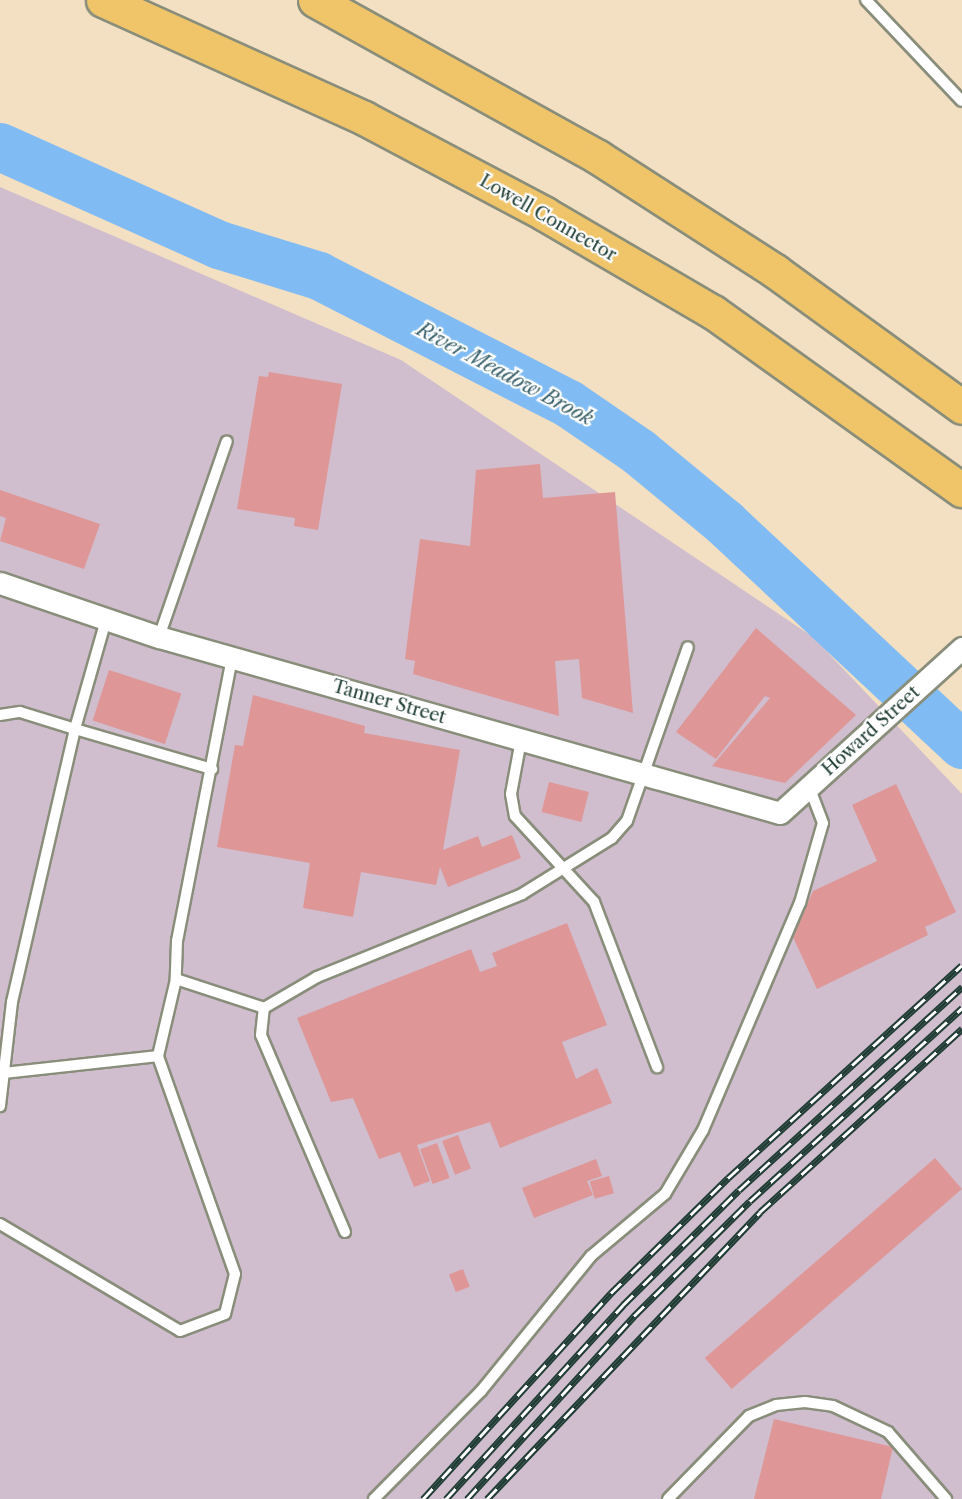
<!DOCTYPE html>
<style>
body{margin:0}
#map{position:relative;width:962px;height:1499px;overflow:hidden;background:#f3dfc2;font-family:"Libre Caslon Text",serif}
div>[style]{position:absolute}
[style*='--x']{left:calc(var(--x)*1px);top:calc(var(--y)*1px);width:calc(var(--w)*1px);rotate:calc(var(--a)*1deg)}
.industrial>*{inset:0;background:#d0bdce}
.river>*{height:48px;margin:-24px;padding:0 24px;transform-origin:24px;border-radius:24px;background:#80bcf3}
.building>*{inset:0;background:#de9796;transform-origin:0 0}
.roads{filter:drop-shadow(2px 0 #898e7b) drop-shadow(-2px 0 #898e7b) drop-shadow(0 2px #898e7b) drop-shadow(0 -2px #898e7b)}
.service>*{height:10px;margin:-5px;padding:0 5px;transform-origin:5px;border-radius:5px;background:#fff}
.minor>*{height:21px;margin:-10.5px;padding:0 10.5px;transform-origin:10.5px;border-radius:10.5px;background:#fff}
.motorway>*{height:33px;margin:-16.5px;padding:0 16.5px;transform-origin:16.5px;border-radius:16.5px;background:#f0c469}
.rail>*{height:7px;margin-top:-3.5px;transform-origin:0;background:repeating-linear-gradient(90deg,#fff 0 14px,#1f3d34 0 28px);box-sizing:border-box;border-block:2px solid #1f3d34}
span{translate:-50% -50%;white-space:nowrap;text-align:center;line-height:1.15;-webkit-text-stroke:4.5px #fff;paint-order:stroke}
.street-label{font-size:18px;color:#1f3d34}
.water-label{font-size:20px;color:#3c636d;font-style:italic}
</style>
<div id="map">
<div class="industrial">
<i style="clip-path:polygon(0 187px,401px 360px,813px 637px,962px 794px,962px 1499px,0 1499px)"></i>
</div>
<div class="river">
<i style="--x:0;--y:147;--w:240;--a:24.1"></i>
<i style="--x:219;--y:245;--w:105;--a:17.2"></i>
<i style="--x:319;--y:276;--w:281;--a:27.1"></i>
<i style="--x:569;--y:404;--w:85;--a:34.4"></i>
<i style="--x:639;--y:452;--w:112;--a:39.5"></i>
<i style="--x:725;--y:523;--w:325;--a:43.1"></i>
</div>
<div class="building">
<i style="clip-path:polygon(269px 372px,342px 384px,318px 530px,294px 526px,295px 518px,237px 509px,259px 376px,268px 377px)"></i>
<i style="clip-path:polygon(540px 464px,543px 498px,615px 492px,633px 713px,582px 698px,579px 659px,555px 661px,559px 716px,413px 674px,415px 661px,405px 659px,420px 539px,470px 546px,476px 470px)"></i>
<i style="clip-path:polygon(0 490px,100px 524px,84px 569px,0 541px,6px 518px,0 516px)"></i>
<i style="clip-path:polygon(756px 628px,856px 715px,785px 783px,712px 766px,770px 698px,765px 696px,716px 759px,676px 732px)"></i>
<i style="left:109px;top:670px;width:76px;height:53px;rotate:18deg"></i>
<i style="clip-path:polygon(253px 695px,365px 726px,364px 733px,460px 750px,443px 850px,478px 836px,482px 847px,512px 835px,521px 858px,448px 887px,440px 867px,436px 885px,361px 872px,353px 917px,303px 908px,310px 863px,217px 847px,235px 745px,243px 746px)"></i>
<i style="left:549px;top:782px;width:41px;height:31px;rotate:14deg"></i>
<i style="clip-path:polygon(896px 784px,956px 912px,925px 927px,928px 935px,817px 989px,793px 937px,813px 891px,877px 861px,852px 805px)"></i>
<i style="clip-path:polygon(567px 923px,607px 1025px,562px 1042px,576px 1079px,597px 1068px,612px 1103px,500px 1148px,490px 1122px,417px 1145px,430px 1181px,414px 1187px,400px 1152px,379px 1159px,353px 1098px,331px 1102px,297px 1018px,471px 949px,480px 972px,497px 966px,492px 953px)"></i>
<i style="left:458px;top:1135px;width:36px;height:17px;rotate:69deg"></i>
<i style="left:437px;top:1143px;width:37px;height:18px;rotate:70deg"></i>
<i style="left:935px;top:1158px;width:41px;height:305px;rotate:49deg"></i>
<i style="clip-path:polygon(596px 1159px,602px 1176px,587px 1181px,593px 1195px,534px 1218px,522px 1188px)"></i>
<i style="left:609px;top:1176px;width:18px;height:20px;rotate:74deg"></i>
<i style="left:463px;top:1269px;width:19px;height:15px;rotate:69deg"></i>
<i style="clip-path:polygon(774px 1419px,893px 1447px,881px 1499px,754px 1499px)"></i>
</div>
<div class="roads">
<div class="service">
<i style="--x:866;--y:0;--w:139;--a:46.5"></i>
<i style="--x:106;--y:620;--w:113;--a:105.9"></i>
<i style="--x:75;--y:729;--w:143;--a:16.3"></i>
<i style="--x:159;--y:637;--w:207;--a:-70.9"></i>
<i style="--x:232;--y:658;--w:288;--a:101"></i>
<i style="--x:177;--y:941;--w:38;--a:92"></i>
<i style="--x:176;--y:979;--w:93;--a:18.2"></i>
<i style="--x:0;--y:715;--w:20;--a:-9"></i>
<i style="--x:20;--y:712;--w:58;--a:17.2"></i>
<i style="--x:75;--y:729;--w:280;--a:103"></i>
<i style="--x:12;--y:1002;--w:105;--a:96.6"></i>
<i style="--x:521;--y:740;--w:55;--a:100.5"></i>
<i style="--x:511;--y:794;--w:22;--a:80"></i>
<i style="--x:515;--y:816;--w:117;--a:47.4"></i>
<i style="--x:594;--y:902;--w:177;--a:69.1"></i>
<i style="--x:4;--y:1073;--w:155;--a:-6.3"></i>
<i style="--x:0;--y:1224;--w:209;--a:30.7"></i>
<i style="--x:180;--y:1331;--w:48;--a:-20.7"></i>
<i style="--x:225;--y:1314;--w:41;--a:-76"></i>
<i style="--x:235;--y:1274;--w:231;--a:-109.5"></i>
<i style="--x:158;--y:1056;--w:79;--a:-76.8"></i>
<i style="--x:345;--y:1232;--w:214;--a:-113.1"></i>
<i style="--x:261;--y:1035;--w:27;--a:-84"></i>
<i style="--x:264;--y:1008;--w:61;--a:-30.3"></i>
<i style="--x:317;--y:977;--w:221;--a:-22"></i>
<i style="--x:522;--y:894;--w:106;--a:-31.9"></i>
<i style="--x:612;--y:838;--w:23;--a:-49"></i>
<i style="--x:627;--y:821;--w:184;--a:-70.7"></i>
<i style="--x:374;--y:1499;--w:152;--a:-45.3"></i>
<i style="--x:481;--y:1391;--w:174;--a:-50.8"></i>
<i style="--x:591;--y:1256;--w:97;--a:-40"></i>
<i style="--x:665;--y:1194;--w:74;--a:-59.3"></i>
<i style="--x:703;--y:1130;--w:247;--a:-66.9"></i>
<i style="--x:800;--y:903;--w:83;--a:-74"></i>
<i style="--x:823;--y:823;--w:40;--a:-111"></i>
<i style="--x:668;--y:1499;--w:116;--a:-45.7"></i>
<i style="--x:749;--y:1416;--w:29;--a:-22"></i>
<i style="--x:776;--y:1405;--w:29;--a:-6"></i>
<i style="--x:805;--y:1402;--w:28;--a:8"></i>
<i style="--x:833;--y:1406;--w:61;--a:25.3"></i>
<i style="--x:888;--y:1432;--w:89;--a:49.1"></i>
</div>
<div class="minor">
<i style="--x:0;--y:583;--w:168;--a:18.8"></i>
<i style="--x:159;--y:637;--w:645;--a:15.82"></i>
<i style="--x:780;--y:813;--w:246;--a:-42.2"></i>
</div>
<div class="motorway">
<i style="--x:103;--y:0;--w:286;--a:24.3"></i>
<i style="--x:364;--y:118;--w:205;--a:27.9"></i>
<i style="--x:545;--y:214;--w:194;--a:30.3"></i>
<i style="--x:713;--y:312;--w:306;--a:35.6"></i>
<i style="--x:315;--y:0;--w:324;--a:29"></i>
<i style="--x:598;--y:157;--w:211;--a:32.8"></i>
<i style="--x:775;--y:271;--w:231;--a:36"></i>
</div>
</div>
<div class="rail">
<i style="--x:423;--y:1499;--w:279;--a:-47.6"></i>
<i style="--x:611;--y:1293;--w:164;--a:-44.5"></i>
<i style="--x:728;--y:1178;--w:316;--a:-42.3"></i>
<i style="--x:446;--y:1499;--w:263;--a:-47.6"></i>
<i style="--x:623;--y:1305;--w:163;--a:-44.8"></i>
<i style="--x:739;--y:1190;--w:302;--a:-42.3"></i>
<i style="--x:467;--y:1499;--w:248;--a:-47.6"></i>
<i style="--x:634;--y:1316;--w:163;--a:-44.8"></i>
<i style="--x:750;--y:1201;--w:287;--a:-42.3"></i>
<i style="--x:487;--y:1499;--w:396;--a:-46.4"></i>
<i style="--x:760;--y:1212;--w:273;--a:-42.2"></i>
</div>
<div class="street-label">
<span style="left:548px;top:218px;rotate:30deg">Lowell Connector</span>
<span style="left:389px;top:702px;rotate:16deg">Tanner Street</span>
<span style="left:871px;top:731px;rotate:-42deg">Howard Street</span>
</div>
<div class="water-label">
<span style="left:505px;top:374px;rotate:28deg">River Meadow Brook</span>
</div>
</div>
